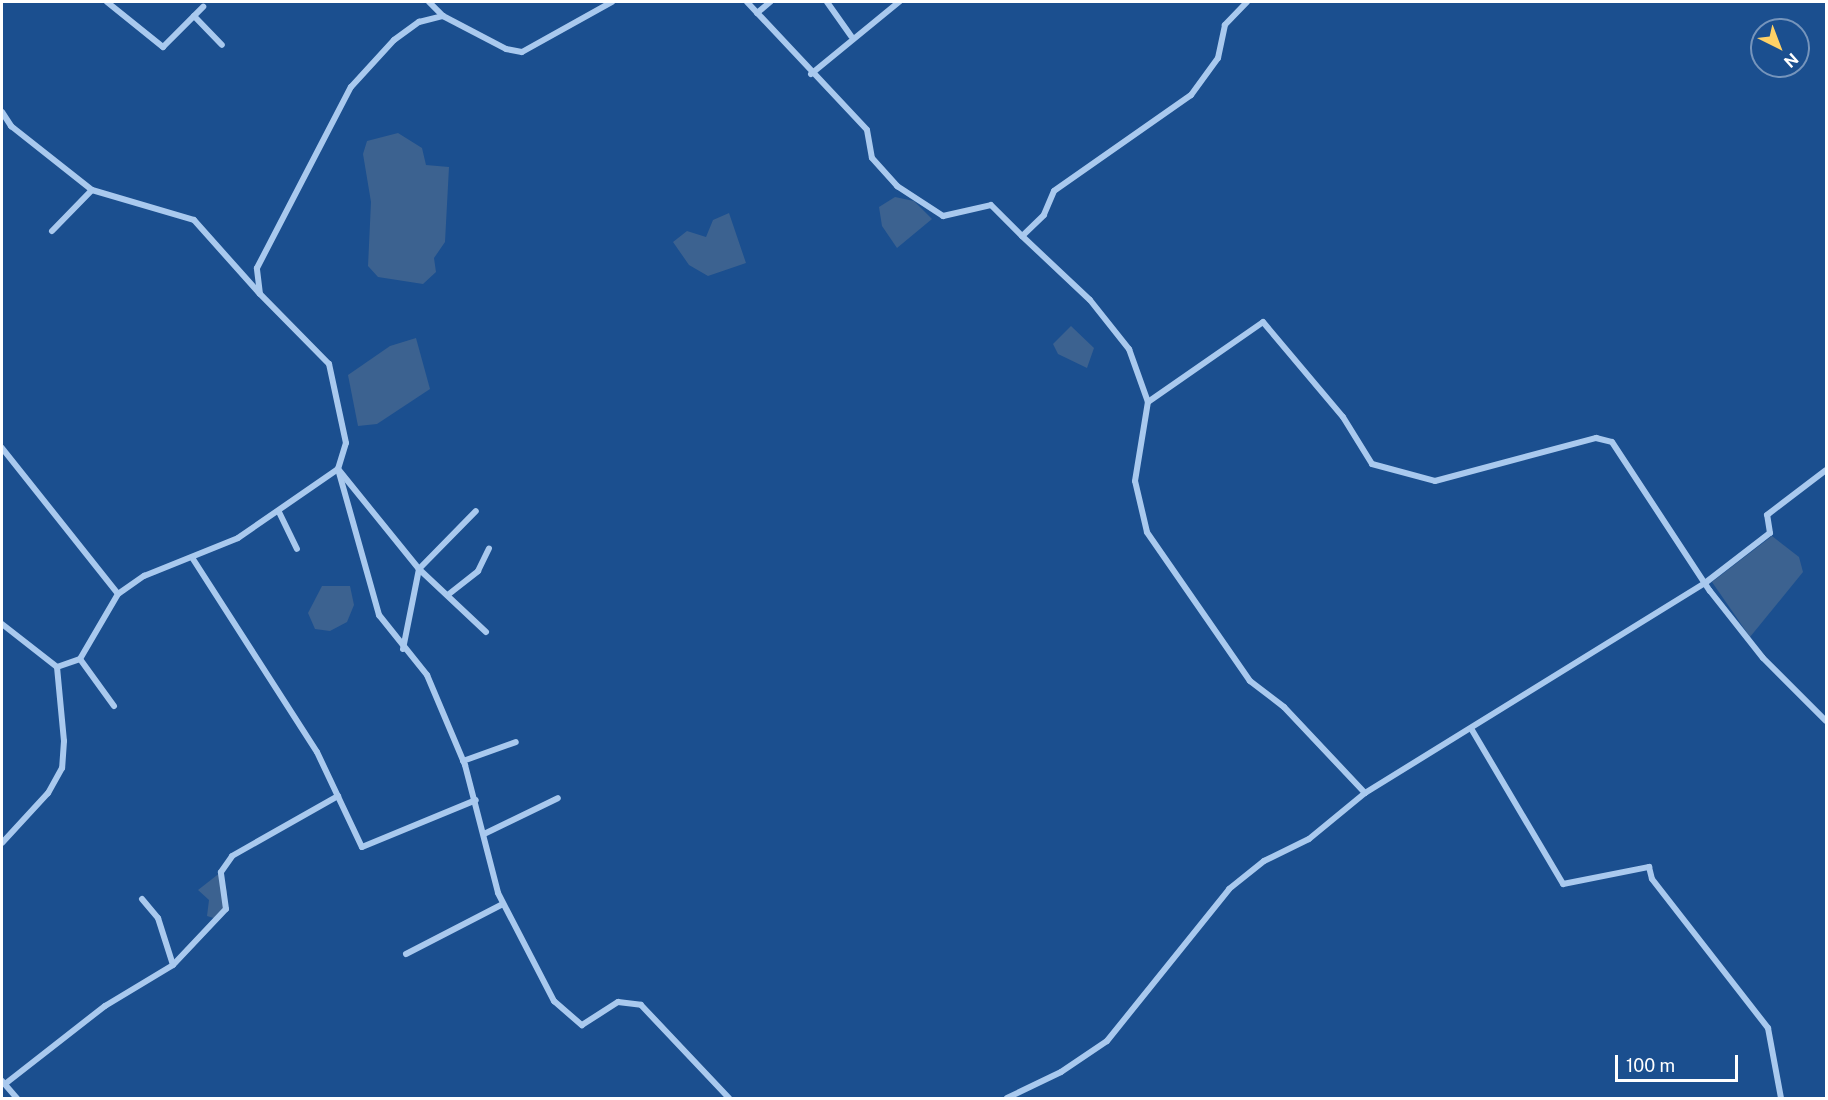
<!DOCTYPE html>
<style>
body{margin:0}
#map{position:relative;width:1828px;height:1100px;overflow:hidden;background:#1b4f8f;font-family:"Public Sans",sans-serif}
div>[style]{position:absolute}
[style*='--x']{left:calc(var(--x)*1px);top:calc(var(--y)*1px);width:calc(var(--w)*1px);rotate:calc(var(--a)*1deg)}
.water>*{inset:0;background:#3c6290}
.minor>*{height:6px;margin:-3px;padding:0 3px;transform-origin:3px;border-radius:3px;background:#a9c9ee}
span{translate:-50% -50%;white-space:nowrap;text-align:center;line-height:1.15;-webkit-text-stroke:5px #1b4f8f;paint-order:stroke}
.frame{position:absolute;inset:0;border:3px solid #fff;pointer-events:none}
.north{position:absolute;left:1750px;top:18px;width:60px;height:60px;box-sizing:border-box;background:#1b4f8f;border:2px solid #7695bc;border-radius:50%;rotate:138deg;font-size:16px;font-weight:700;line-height:24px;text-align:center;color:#fff}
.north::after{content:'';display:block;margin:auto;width:21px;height:27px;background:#ffd166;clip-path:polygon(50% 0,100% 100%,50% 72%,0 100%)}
.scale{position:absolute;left:1615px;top:1055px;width:123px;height:27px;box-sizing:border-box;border:3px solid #fff;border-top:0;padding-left:8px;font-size:18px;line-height:21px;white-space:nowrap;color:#fff;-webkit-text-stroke:4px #1b4f8f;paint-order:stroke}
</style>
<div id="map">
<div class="water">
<i style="clip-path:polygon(398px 133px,422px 148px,426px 165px,449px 167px,445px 242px,434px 258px,436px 272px,423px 284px,378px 277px,368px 266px,371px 202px,363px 154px,367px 141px)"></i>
<i style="clip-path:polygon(895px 197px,914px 201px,932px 219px,897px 248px,882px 226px,879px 207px)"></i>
<i style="clip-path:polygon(729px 213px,746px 263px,708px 276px,689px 265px,673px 242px,687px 231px,706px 237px,713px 220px)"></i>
<i style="clip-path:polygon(1071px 326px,1094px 348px,1087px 368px,1058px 354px,1053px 344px)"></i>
<i style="clip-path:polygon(416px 338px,430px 389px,377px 424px,358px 426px,348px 375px,390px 346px)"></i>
<i style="clip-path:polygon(1772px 536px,1799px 557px,1803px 572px,1750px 637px,1712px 582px)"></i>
<i style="clip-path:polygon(322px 586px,350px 586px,354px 605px,347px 622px,330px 631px,315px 629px,308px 613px)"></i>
<i style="clip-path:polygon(221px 872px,227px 892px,220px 920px,207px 916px,209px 900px,198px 890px)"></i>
</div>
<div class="minor">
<i style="--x:107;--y:2;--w:72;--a:38.8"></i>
<i style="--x:163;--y:47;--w:57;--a:-45"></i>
<i style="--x:429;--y:2;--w:20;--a:45"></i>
<i style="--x:747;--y:2;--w:175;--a:46.8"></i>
<i style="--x:867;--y:130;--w:28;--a:80"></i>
<i style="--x:872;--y:158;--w:38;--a:48"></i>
<i style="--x:897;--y:186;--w:55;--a:33.1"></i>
<i style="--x:943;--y:216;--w:49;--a:-12.9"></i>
<i style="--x:991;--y:205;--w:44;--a:45"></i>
<i style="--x:827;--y:2;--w:42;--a:54.8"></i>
<i style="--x:1247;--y:2;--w:32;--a:134"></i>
<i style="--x:1225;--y:25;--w:34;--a:102"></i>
<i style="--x:1218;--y:58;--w:46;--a:126.1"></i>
<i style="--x:1191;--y:95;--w:167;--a:145"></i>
<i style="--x:1054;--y:191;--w:26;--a:113"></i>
<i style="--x:1044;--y:215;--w:30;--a:136"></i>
<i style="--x:1022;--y:236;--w:93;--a:43.3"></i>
<i style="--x:1090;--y:300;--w:63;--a:51.5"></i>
<i style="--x:1129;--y:349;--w:56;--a:70.3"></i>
<i style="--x:1148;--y:402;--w:140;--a:-34.8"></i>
<i style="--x:1263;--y:322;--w:124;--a:49.9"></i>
<i style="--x:1343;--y:417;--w:55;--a:58.3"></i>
<i style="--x:1372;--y:464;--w:65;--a:15.1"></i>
<i style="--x:1435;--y:481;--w:167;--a:-15"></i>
<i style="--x:1596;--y:438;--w:16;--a:14"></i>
<i style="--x:1612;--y:442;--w:178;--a:56.7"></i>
<i style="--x:1710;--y:591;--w:85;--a:51.7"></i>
<i style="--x:1763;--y:658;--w:89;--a:45"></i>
<i style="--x:757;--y:13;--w:17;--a:-40"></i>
<i style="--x:194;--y:16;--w:40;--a:46"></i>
<i style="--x:811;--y:74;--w:114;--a:-39.3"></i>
<i style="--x:2;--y:112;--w:17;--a:57"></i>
<i style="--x:11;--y:126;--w:103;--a:38.3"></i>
<i style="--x:92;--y:190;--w:106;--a:16.4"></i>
<i style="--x:194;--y:220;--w:98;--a:48.3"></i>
<i style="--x:52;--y:231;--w:57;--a:-45.7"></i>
<i style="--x:2;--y:448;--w:186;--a:51.5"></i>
<i style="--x:279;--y:512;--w:41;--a:64.1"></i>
<i style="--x:193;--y:559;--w:229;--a:57.3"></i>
<i style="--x:317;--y:752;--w:105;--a:64.7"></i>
<i style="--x:362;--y:847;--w:123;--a:-22.4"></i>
<i style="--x:449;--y:594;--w:37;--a:-38"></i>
<i style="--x:478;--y:571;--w:25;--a:-64"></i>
<i style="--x:2;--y:624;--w:70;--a:38"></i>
<i style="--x:57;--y:667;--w:74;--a:84.6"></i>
<i style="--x:64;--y:741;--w:27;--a:94"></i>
<i style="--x:62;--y:768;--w:29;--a:119"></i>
<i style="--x:48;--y:793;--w:68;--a:132.6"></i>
<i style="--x:486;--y:632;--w:92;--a:-136.8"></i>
<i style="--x:419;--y:569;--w:129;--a:-129"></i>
<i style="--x:338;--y:469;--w:27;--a:-73"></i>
<i style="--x:346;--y:443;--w:81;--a:-102.1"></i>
<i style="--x:329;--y:364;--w:98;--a:-134.6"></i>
<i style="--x:260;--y:294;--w:26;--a:-97"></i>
<i style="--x:257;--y:268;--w:204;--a:-62.6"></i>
<i style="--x:351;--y:87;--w:64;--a:-47.5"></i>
<i style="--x:394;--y:40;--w:31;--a:-36"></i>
<i style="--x:419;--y:22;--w:25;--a:-14"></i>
<i style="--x:443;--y:16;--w:71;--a:27.6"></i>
<i style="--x:506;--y:49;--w:16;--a:11"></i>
<i style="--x:522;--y:52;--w:103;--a:-29.1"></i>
<i style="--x:403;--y:649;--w:82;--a:-78.7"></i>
<i style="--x:419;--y:569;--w:81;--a:-45.5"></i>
<i style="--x:57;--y:667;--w:24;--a:-19"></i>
<i style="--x:114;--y:706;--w:58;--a:-125.9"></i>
<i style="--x:80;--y:659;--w:75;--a:-59.7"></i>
<i style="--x:118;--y:594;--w:32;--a:-35"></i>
<i style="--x:144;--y:576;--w:101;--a:-22"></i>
<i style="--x:238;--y:538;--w:121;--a:-34.6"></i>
<i style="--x:338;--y:469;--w:152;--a:74.3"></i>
<i style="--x:379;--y:615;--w:77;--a:51.3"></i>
<i style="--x:427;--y:675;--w:98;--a:67.1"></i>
<i style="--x:465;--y:765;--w:132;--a:75.5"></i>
<i style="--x:498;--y:893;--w:122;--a:62.6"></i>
<i style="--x:554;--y:1001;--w:37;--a:41"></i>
<i style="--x:582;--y:1025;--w:43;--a:-32.6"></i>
<i style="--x:618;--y:1002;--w:23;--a:7"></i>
<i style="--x:641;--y:1005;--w:128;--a:46.6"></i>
<i style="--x:1472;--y:730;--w:179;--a:59.4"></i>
<i style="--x:1563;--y:884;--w:88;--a:-11.2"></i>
<i style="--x:1649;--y:867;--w:12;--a:76"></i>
<i style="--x:1652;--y:879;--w:189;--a:52.1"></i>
<i style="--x:1768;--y:1028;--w:71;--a:79.5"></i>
<i style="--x:463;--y:761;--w:56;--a:-19.7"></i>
<i style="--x:1365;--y:793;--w:400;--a:-31.7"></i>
<i style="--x:1705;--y:583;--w:82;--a:-37.6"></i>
<i style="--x:1770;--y:533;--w:18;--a:-99"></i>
<i style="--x:1767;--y:515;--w:74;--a:-37.3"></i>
<i style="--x:484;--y:834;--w:82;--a:-25.9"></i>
<i style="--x:142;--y:899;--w:25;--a:50"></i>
<i style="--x:158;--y:918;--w:49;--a:72.3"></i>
<i style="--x:406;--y:954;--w:109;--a:-27.3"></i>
<i style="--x:2;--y:1081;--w:23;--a:49"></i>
<i style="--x:5;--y:1084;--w:127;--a:-38"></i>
<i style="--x:105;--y:1006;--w:79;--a:-31.1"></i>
<i style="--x:173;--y:965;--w:77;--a:-46.6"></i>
<i style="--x:226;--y:909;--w:37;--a:-98"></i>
<i style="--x:221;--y:872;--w:19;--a:-55"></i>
<i style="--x:232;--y:856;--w:122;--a:-29.5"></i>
<i style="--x:1007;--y:1098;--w:60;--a:-25.7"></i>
<i style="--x:1061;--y:1072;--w:55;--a:-34"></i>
<i style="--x:1107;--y:1041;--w:195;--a:-51.2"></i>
<i style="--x:1229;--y:889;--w:45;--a:-38.7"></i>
<i style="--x:1264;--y:861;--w:50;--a:-26.1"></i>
<i style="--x:1309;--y:839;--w:72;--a:-39.4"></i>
<i style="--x:1365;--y:793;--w:118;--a:-133.3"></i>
<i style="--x:1284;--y:707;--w:43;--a:-142.6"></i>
<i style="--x:1250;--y:681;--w:181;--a:-124.7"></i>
<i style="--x:1147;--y:532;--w:52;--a:-103.2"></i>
<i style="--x:1135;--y:481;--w:80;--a:-80.7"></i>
</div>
<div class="frame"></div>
<div class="north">N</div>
<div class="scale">100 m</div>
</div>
